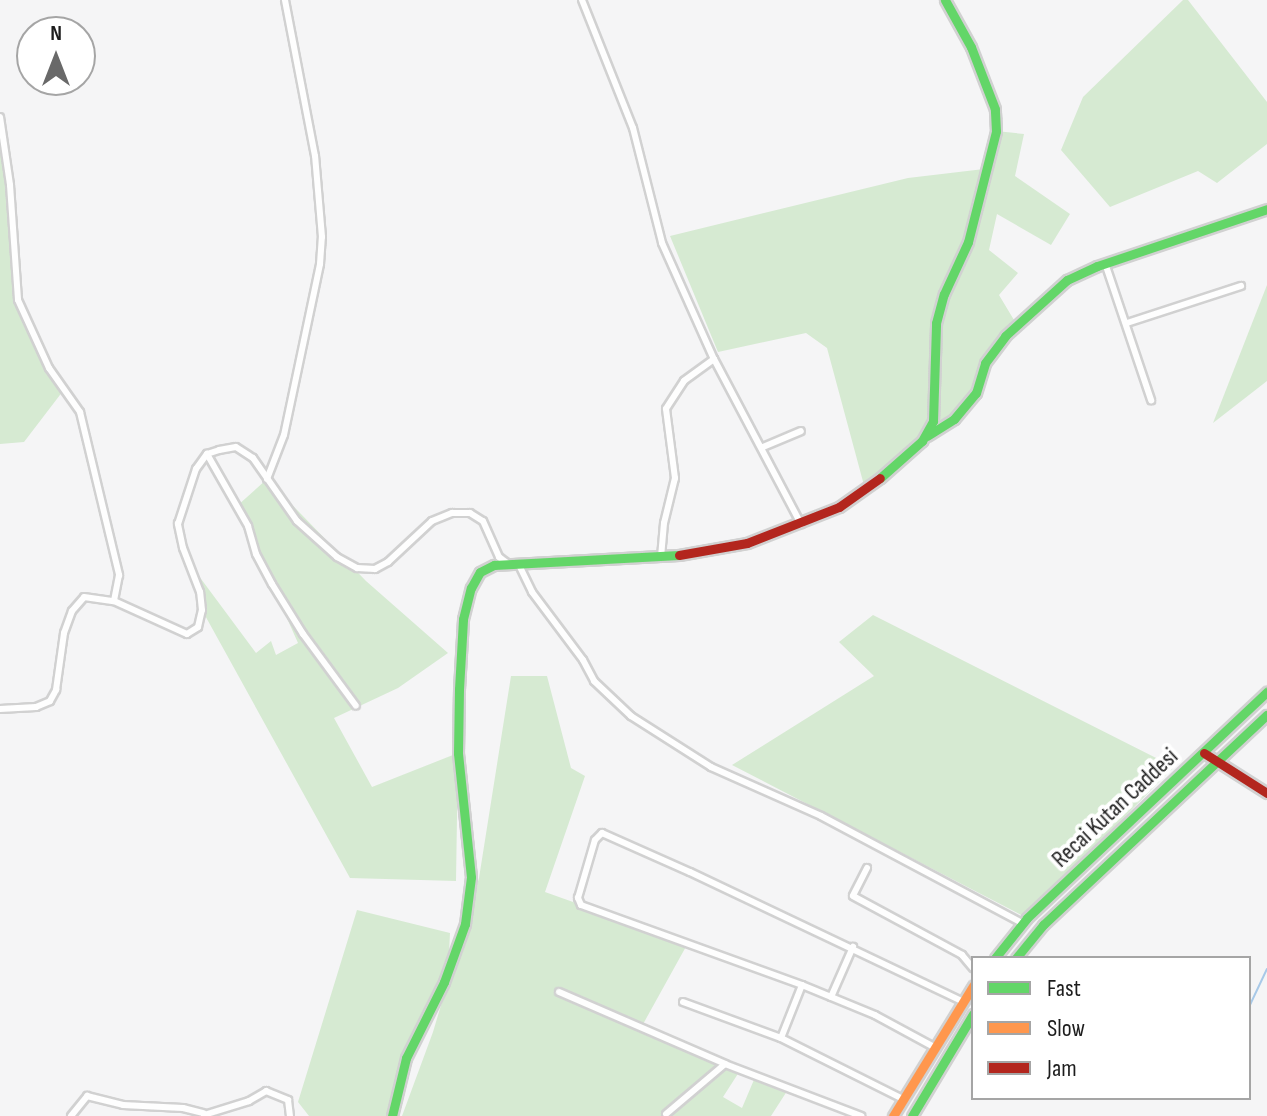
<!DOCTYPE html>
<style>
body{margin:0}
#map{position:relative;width:1267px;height:1116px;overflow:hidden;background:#f5f5f6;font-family:"Sofia Sans Condensed",sans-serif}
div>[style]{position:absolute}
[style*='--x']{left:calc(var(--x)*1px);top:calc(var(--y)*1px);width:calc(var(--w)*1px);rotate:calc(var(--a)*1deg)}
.green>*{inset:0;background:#d6ead2}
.stream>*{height:2px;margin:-1px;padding:0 1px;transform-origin:1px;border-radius:1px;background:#a8c9e8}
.roads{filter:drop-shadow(2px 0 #d1d1d1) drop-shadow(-2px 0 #d1d1d1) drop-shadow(0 2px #d1d1d1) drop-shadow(0 -2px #d1d1d1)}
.street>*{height:6px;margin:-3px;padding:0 3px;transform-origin:3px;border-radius:3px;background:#fefefe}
.fast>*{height:9px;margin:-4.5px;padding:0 4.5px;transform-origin:4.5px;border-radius:4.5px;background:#63d668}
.slow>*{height:9px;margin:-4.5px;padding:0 4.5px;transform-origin:4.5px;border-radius:4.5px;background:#ff974d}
.jam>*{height:9px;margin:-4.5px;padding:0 4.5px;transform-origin:4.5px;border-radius:4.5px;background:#b3261e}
span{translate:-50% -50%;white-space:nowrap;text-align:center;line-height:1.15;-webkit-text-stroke:8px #fff;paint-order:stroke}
.street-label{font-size:24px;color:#1d1d1d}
.legend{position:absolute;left:971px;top:956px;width:280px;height:144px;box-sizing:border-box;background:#fff;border:2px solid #a5a5a5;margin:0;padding:10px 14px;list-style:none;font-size:24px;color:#1d1d1d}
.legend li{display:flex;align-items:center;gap:16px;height:40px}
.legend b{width:40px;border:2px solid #a5a5a5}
.north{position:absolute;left:16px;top:16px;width:80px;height:80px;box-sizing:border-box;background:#fff;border:2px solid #a5a5a5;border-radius:50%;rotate:0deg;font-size:22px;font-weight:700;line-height:32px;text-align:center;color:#1d1d1d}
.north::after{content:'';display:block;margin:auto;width:28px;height:36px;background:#696969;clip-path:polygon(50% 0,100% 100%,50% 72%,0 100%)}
</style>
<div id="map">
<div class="green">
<i style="clip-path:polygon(1183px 0,1188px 0,1267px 102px,1267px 144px,1217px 183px,1198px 171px,1110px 207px,1061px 150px,1083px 97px)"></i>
<i style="clip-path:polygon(0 117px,18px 300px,63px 391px,24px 442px,0 444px)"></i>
<i style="clip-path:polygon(996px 131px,1024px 134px,1015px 176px,1070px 214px,1051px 245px,997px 214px,989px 250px,1018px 273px,999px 295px,1017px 325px,986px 363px,976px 393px,954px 419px,933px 421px,922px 441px,865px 489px,827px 348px,806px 333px,718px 352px,670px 236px,908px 178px,984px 169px)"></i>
<i style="clip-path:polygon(1267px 285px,1267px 381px,1213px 423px)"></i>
<i style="clip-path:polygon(267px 479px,366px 581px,448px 653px,398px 688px,334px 718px,372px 787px,458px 753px,456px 881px,350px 878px,202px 610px,187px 560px,256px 653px,271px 641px,276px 655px,298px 643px,237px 506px)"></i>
<i style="clip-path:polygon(873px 615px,1174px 767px,1025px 917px,732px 765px,874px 676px,839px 642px)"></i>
<i style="clip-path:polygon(511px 676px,547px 676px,571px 768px,585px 776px,545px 892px,688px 943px,642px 1026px,741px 1069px,723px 1097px,742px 1108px,756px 1075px,789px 1088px,771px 1116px,402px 1116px,433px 1032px,479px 878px)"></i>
<i style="clip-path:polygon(357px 910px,450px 933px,448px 973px,403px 1067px,393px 1116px,309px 1116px,298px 1102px)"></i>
</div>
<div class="stream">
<i style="--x:1249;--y:1007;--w:42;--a:-64.7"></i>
</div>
<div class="roads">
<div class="street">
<i style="--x:582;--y:0;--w:138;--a:68.3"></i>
<i style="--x:633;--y:128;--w:119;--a:75.8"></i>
<i style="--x:662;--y:243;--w:127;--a:65.9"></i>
<i style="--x:714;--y:359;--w:37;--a:144"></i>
<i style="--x:684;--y:381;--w:33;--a:123"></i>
<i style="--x:666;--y:409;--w:70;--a:82.6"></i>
<i style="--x:675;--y:478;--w:46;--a:103.7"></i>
<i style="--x:664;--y:523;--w:33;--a:95"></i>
<i style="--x:0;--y:117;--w:69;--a:81.6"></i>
<i style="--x:10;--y:185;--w:115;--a:86"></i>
<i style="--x:18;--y:300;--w:75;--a:65.5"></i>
<i style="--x:49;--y:368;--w:54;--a:54.8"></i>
<i style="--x:80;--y:412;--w:168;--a:76.5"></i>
<i style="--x:119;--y:575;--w:26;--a:101"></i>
<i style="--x:1105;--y:263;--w:145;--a:71.4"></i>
<i style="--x:1127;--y:323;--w:120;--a:-18"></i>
<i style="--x:714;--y:359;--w:187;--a:62.2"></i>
<i style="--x:763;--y:447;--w:41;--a:-22.8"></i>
<i style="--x:207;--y:454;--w:83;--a:60.3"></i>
<i style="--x:248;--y:526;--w:29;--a:74"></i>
<i style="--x:256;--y:554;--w:34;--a:62"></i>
<i style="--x:272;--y:584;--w:59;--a:58.2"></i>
<i style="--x:303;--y:634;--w:89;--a:53.6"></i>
<i style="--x:267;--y:479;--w:47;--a:-68.9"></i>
<i style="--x:284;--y:435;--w:175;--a:-78.1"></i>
<i style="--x:320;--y:264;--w:27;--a:-86"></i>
<i style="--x:322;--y:237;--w:81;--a:-94.9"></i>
<i style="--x:315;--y:156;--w:159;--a:-100.9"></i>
<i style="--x:519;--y:565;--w:30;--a:64"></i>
<i style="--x:532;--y:592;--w:85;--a:53.1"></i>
<i style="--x:583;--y:660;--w:24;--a:62"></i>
<i style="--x:594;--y:681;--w:51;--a:43.4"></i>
<i style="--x:631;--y:716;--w:95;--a:32.5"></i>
<i style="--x:711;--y:767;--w:120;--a:24"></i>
<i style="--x:821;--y:816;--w:228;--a:28"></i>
<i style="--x:0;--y:709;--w:36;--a:-3"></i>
<i style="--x:36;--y:707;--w:15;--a:-23"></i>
<i style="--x:50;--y:701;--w:13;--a:-61"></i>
<i style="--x:56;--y:690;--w:58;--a:-82"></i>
<i style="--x:64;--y:633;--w:23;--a:-70"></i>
<i style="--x:72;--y:611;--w:18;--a:-49"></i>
<i style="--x:84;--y:597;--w:30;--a:8"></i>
<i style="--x:114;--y:601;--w:80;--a:24.3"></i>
<i style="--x:187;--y:634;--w:13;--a:-32"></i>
<i style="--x:198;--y:627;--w:17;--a:-77"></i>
<i style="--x:202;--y:610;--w:18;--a:-96"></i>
<i style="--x:200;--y:592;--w:47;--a:-111.1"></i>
<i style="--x:183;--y:548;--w:25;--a:-102"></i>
<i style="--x:178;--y:524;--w:58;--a:-71.9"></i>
<i style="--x:196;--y:469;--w:19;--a:-54"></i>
<i style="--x:207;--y:454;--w:13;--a:-18"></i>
<i style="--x:219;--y:450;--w:17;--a:-10"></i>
<i style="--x:236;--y:447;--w:20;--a:33"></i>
<i style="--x:253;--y:458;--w:77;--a:55.1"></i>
<i style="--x:297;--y:521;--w:54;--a:42"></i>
<i style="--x:337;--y:557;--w:23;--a:29"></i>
<i style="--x:357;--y:568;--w:18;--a:3"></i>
<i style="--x:375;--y:569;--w:15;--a:-28"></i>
<i style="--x:388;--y:562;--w:60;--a:-43"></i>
<i style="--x:432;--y:521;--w:22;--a:-22"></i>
<i style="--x:452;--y:513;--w:18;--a:0"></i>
<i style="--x:470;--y:513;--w:15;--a:32"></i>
<i style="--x:483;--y:521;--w:39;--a:66"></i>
<i style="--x:499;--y:557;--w:10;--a:37"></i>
<i style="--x:867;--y:868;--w:31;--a:117"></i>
<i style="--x:853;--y:896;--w:124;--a:28.4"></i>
<i style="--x:962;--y:955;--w:17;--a:50"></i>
<i style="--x:802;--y:985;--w:57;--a:111.6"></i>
<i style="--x:781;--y:1038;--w:136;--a:26.6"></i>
<i style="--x:559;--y:992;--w:181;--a:23.4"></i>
<i style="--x:725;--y:1064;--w:146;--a:20.9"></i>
<i style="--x:831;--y:997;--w:55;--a:-66.3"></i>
<i style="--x:683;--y:1002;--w:104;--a:20.2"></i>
<i style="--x:934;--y:1047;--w:67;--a:-151.5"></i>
<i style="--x:875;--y:1015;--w:79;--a:-157.7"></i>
<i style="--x:802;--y:985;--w:235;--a:-160.1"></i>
<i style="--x:581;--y:905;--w:8;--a:-113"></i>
<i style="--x:578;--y:898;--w:60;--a:-73.7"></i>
<i style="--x:595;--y:840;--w:10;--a:-45"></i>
<i style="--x:602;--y:833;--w:96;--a:23.9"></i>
<i style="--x:690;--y:872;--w:301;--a:25.4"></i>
<i style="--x:666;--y:1114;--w:77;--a:-40.3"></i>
<i style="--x:204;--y:1115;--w:47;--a:-17.3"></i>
<i style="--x:249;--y:1101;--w:20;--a:-30"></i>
<i style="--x:266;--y:1091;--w:24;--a:22"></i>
<i style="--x:288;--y:1100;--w:16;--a:83"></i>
<i style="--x:71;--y:1116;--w:26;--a:-51"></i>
<i style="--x:87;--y:1096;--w:37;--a:14"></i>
<i style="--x:123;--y:1105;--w:60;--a:2.9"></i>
<i style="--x:183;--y:1108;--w:21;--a:14"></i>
</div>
<div class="fast">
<i style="--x:927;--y:436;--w:32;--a:-32"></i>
<i style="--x:954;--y:419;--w:34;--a:-50"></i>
<i style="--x:976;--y:393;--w:31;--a:-73"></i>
<i style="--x:985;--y:363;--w:34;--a:-53"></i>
<i style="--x:1005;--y:336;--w:84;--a:-42.1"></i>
<i style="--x:1067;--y:280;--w:33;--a:-25"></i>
<i style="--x:1097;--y:266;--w:179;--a:-18.5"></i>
<i style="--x:880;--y:478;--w:56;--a:-41.4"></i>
<i style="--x:922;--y:441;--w:23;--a:-61"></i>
<i style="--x:933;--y:421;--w:98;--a:-88.2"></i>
<i style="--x:936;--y:323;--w:30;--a:-75"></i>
<i style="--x:944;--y:294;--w:57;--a:-65.2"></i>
<i style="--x:968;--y:242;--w:114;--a:-75.8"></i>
<i style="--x:996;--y:131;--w:22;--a:-93"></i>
<i style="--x:995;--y:109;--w:66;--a:-111.2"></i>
<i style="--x:971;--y:47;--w:54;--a:-119"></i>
<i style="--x:995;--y:958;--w:51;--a:-51.3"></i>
<i style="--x:1027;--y:918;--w:330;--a:-43.3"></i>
<i style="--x:1016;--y:958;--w:43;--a:-50.7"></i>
<i style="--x:1043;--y:925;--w:307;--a:-43.2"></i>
<i style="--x:392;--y:1116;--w:60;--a:-76.4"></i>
<i style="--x:406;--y:1058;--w:85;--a:-63.4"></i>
<i style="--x:444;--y:982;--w:62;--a:-70.1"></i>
<i style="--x:465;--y:924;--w:47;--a:-82.7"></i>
<i style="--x:471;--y:877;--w:125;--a:-96"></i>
<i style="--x:458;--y:753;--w:64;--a:-89.1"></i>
<i style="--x:459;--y:689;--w:70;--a:-86.7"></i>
<i style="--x:463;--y:619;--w:32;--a:-76"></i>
<i style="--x:471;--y:588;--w:18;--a:-61"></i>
<i style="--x:480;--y:572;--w:16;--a:-27"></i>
<i style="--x:494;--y:565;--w:185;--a:-3.1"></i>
<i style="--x:912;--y:1116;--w:119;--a:-59.1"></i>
</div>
<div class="slow">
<i style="--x:893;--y:1116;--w:153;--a:-58.4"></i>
</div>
<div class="jam">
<i style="--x:679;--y:555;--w:69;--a:-10"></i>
<i style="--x:747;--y:543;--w:99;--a:-21.4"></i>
<i style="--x:839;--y:507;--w:50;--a:-35.3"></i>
<i style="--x:1204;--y:753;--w:75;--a:32.4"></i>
</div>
</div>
<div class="street-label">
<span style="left:1115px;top:808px;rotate:-43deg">Recai Kutan Caddesi</span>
</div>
<ul class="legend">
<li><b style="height:10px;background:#63d668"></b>Fast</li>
<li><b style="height:10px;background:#ff974d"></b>Slow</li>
<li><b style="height:10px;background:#b3261e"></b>Jam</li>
</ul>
<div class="north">N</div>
</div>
